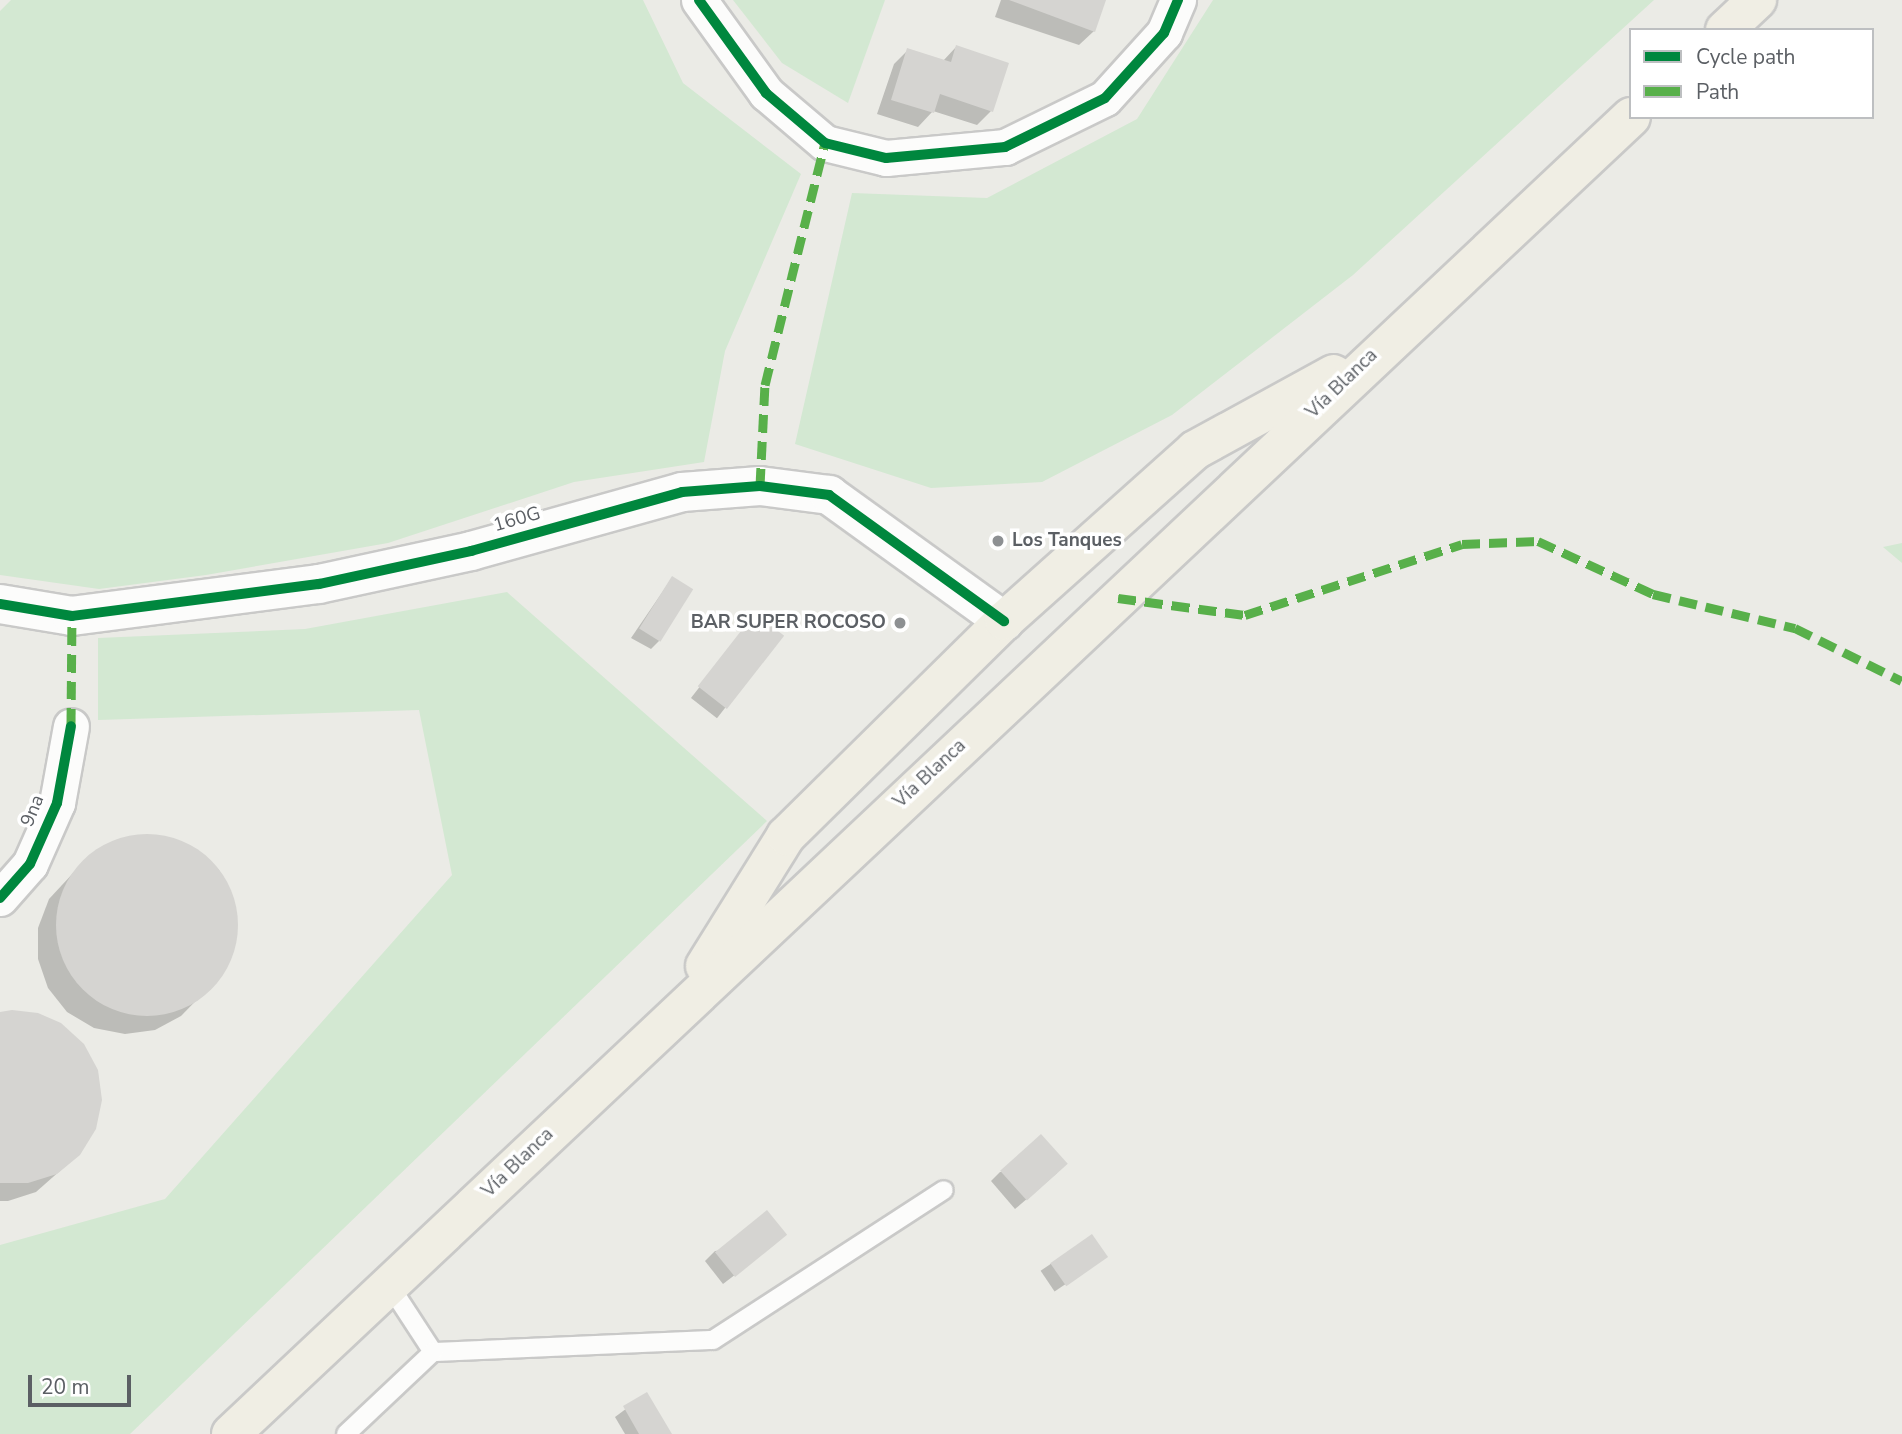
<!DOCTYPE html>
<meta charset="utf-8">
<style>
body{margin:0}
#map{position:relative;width:1902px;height:1434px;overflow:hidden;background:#ebebe6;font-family:"Nunito Sans",sans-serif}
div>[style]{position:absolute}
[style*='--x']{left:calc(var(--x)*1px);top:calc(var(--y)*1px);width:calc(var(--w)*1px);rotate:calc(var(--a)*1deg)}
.green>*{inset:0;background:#d3e8d2}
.shadow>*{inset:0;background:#0003;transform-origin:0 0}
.building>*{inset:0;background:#d5d4d1;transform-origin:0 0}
.round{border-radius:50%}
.roads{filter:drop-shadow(2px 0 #c9c9c8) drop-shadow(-2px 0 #c9c9c8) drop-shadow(0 2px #c9c9c8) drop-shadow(0 -2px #c9c9c8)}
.service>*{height:18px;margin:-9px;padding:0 9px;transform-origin:9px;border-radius:9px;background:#fcfcfb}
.minor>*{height:35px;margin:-17.5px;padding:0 17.5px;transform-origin:17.5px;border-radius:17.5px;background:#fcfcfb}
.tertiary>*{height:38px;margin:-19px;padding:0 19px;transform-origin:19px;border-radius:19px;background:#fcfcfb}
.trunk>*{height:38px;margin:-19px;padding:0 19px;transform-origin:19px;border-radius:19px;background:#f0eee4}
.quiet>*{height:9px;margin-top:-4.5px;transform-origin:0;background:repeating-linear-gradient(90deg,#58b04a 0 18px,transparent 0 27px)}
.cycleway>*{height:10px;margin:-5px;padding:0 5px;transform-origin:5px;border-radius:5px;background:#00873e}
.dots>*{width:19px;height:19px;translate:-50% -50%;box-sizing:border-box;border:4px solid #fff;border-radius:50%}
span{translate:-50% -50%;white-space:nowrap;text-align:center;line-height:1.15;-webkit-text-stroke:7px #fff;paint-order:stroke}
.street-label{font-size:19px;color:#5b5f64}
.poi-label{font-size:19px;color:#5b5f64;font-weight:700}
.left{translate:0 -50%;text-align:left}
.right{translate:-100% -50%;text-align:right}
.legend{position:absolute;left:1629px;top:28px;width:245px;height:91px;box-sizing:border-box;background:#fff;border:2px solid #bdbfc1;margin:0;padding:9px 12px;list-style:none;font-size:21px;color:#5b5f64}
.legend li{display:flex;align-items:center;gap:14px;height:35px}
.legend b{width:35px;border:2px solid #bdbfc1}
.scale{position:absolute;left:28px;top:1375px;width:103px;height:32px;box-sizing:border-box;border:4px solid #5b5f64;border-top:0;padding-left:9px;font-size:21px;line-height:24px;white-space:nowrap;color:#5b5f64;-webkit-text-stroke:5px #fff;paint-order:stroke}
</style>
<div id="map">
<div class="green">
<i style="clip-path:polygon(11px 0,643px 0,683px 83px,801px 174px,725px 351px,704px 462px,574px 482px,388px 543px,206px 575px,99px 589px,0 575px,0 11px)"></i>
<i style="clip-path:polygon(733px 0,885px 0,848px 103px,782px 63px)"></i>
<i style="clip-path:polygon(1213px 0,1654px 0,1353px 275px,1172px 415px,1042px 482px,931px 488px,795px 444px,852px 193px,987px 198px,1137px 119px)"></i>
<i style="clip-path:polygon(1902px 543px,1902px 563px,1883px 547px)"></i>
<i style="clip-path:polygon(507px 592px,767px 821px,130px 1434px,0 1434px,0 1245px,165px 1199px,452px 875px,419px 710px,98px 720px,98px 638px,305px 629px)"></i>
</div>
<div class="shadow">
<i style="clip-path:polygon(1001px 0,1104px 0,1094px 31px,1079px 45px,995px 17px)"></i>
<i style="clip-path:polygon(956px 47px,991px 111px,977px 125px,933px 111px,918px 127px,877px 114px,894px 64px,908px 50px,943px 61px)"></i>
<i style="clip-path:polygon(672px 578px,660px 640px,651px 649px,631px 638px)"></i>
<i style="left:755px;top:616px;width:33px;height:104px;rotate:38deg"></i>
<i style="clip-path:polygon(144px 835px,173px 839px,198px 851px,219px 870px,232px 895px,237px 923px,233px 951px,220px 976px,181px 1016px,155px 1030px,125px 1034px,94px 1028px,67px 1012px,48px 988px,38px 959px,38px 928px,49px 899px,89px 856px,116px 840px)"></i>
<i style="clip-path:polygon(0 1014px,79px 1154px,36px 1192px,8px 1201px,0 1201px)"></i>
<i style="clip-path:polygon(1000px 1172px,1057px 1173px,1015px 1209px,991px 1181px)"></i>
<i style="left:1092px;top:1236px;width:25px;height:62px;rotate:56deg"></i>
<i style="clip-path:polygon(775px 1244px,723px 1284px,705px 1261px,715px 1251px)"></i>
<i style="clip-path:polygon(646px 1394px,670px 1434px,625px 1434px,615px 1417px)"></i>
</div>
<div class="building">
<i style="clip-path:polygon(1009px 0,1106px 0,1095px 32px)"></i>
<i style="clip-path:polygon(956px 45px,1009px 63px,993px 112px,940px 94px,934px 113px,891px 100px,907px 48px,951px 62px)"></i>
<i style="left:672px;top:576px;width:25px;height:62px;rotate:32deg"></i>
<i style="left:755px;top:613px;width:37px;height:93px;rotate:38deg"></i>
<i class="round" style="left:56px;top:834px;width:182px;height:182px"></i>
<i style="clip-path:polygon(12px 1010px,38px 1013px,61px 1023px,84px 1044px,98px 1070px,102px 1100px,96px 1129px,80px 1155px,57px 1174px,28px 1183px,0 1183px,0 1012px)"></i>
<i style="left:1041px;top:1134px;width:40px;height:55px;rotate:48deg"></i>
<i style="left:767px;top:1210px;width:32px;height:67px;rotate:51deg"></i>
<i style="left:1092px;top:1234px;width:28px;height:51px;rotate:55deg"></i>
<i style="clip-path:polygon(647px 1392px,672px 1434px,639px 1434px,623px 1406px)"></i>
</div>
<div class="roads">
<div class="service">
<i style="--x:390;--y:1286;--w:79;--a:56.9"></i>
<i style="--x:433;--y:1352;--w:280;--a:-2.5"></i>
<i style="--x:713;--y:1340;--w:275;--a:-33"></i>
<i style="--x:346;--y:1434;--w:120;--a:-43.3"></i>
</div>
<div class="minor">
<i style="--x:699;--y:0;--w:115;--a:54.2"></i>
<i style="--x:766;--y:93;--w:77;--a:40.3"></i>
<i style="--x:825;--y:143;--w:63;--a:13.8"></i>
<i style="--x:886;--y:158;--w:120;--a:-5.3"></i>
<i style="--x:1005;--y:147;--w:111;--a:-26.1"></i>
<i style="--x:1105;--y:98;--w:88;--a:-47.8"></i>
<i style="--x:1164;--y:33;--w:36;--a:-67"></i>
<i style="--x:0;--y:898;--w:45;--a:-48.6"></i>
<i style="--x:30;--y:864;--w:67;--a:-66.1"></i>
<i style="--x:57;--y:803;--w:78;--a:-79.7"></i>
</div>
<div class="tertiary">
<i style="--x:0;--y:604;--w:73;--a:9.5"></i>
<i style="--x:72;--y:616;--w:249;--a:-7.4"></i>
<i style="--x:319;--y:584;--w:156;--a:-12.2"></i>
<i style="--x:471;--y:551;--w:219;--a:-15.6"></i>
<i style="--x:682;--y:492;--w:78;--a:-4.4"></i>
<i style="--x:760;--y:486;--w:70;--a:7.4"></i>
<i style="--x:829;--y:495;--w:216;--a:35.8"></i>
</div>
<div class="trunk">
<i style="--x:1725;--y:30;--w:44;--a:-43.2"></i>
<i style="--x:705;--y:966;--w:153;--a:-58.1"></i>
<i style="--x:786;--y:836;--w:306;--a:-44.6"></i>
<i style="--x:1004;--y:621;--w:256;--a:-41.8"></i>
<i style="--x:1195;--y:450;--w:158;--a:-28.7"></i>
<i style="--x:231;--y:1434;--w:1922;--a:-43.25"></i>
</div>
</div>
<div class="quiet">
<i style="--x:760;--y:486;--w:101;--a:-87.2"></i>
<i style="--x:765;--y:385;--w:249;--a:-76.1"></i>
<i style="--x:1118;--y:598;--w:128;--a:7.6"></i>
<i style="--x:1245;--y:615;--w:228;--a:-18.1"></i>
<i style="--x:1462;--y:544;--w:76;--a:-2.3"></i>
<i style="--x:1538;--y:541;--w:127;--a:24.7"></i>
<i style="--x:1653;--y:594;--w:146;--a:13.5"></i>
<i style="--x:1795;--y:628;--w:119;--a:26.4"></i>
<i style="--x:71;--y:726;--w:110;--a:-89.5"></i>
</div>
<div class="cycleway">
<i style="--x:699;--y:0;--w:115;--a:54.2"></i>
<i style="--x:766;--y:93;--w:77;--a:40.3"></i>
<i style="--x:825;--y:143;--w:63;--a:13.8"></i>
<i style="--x:886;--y:158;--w:120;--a:-5.3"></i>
<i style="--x:1005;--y:147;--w:111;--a:-26.1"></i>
<i style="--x:1105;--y:98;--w:88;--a:-47.8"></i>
<i style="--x:1164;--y:33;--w:36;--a:-67"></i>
<i style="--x:0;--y:604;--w:73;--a:9.5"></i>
<i style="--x:72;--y:616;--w:249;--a:-7.4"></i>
<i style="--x:319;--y:584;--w:156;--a:-12.2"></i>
<i style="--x:471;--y:551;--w:219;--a:-15.6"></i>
<i style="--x:682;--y:492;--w:78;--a:-4.4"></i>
<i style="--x:760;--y:486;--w:70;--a:7.4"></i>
<i style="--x:829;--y:495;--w:216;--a:35.8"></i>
<i style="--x:0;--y:898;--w:45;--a:-48.6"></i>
<i style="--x:30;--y:864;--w:67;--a:-66.1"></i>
<i style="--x:57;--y:803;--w:78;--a:-79.7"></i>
</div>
<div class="dots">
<i style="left:998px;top:541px;background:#8d9092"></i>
<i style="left:900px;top:623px;background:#8d9092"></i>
</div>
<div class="street-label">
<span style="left:1342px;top:384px;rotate:-44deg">Vía Blanca</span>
<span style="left:517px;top:520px;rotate:-16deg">160G</span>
<span style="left:930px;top:774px;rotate:-43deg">Vía Blanca</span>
<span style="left:33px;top:811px;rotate:-68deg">9na</span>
<span style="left:518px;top:1163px;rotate:-44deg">Vía Blanca</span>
</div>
<div class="poi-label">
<span class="left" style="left:1012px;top:541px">Los Tanques</span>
<span class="right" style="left:886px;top:623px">BAR SUPER ROCOSO</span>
</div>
<ul class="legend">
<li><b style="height:9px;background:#00873e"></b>Cycle path</li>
<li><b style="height:9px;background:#58b04a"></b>Path</li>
</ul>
<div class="scale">20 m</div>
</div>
